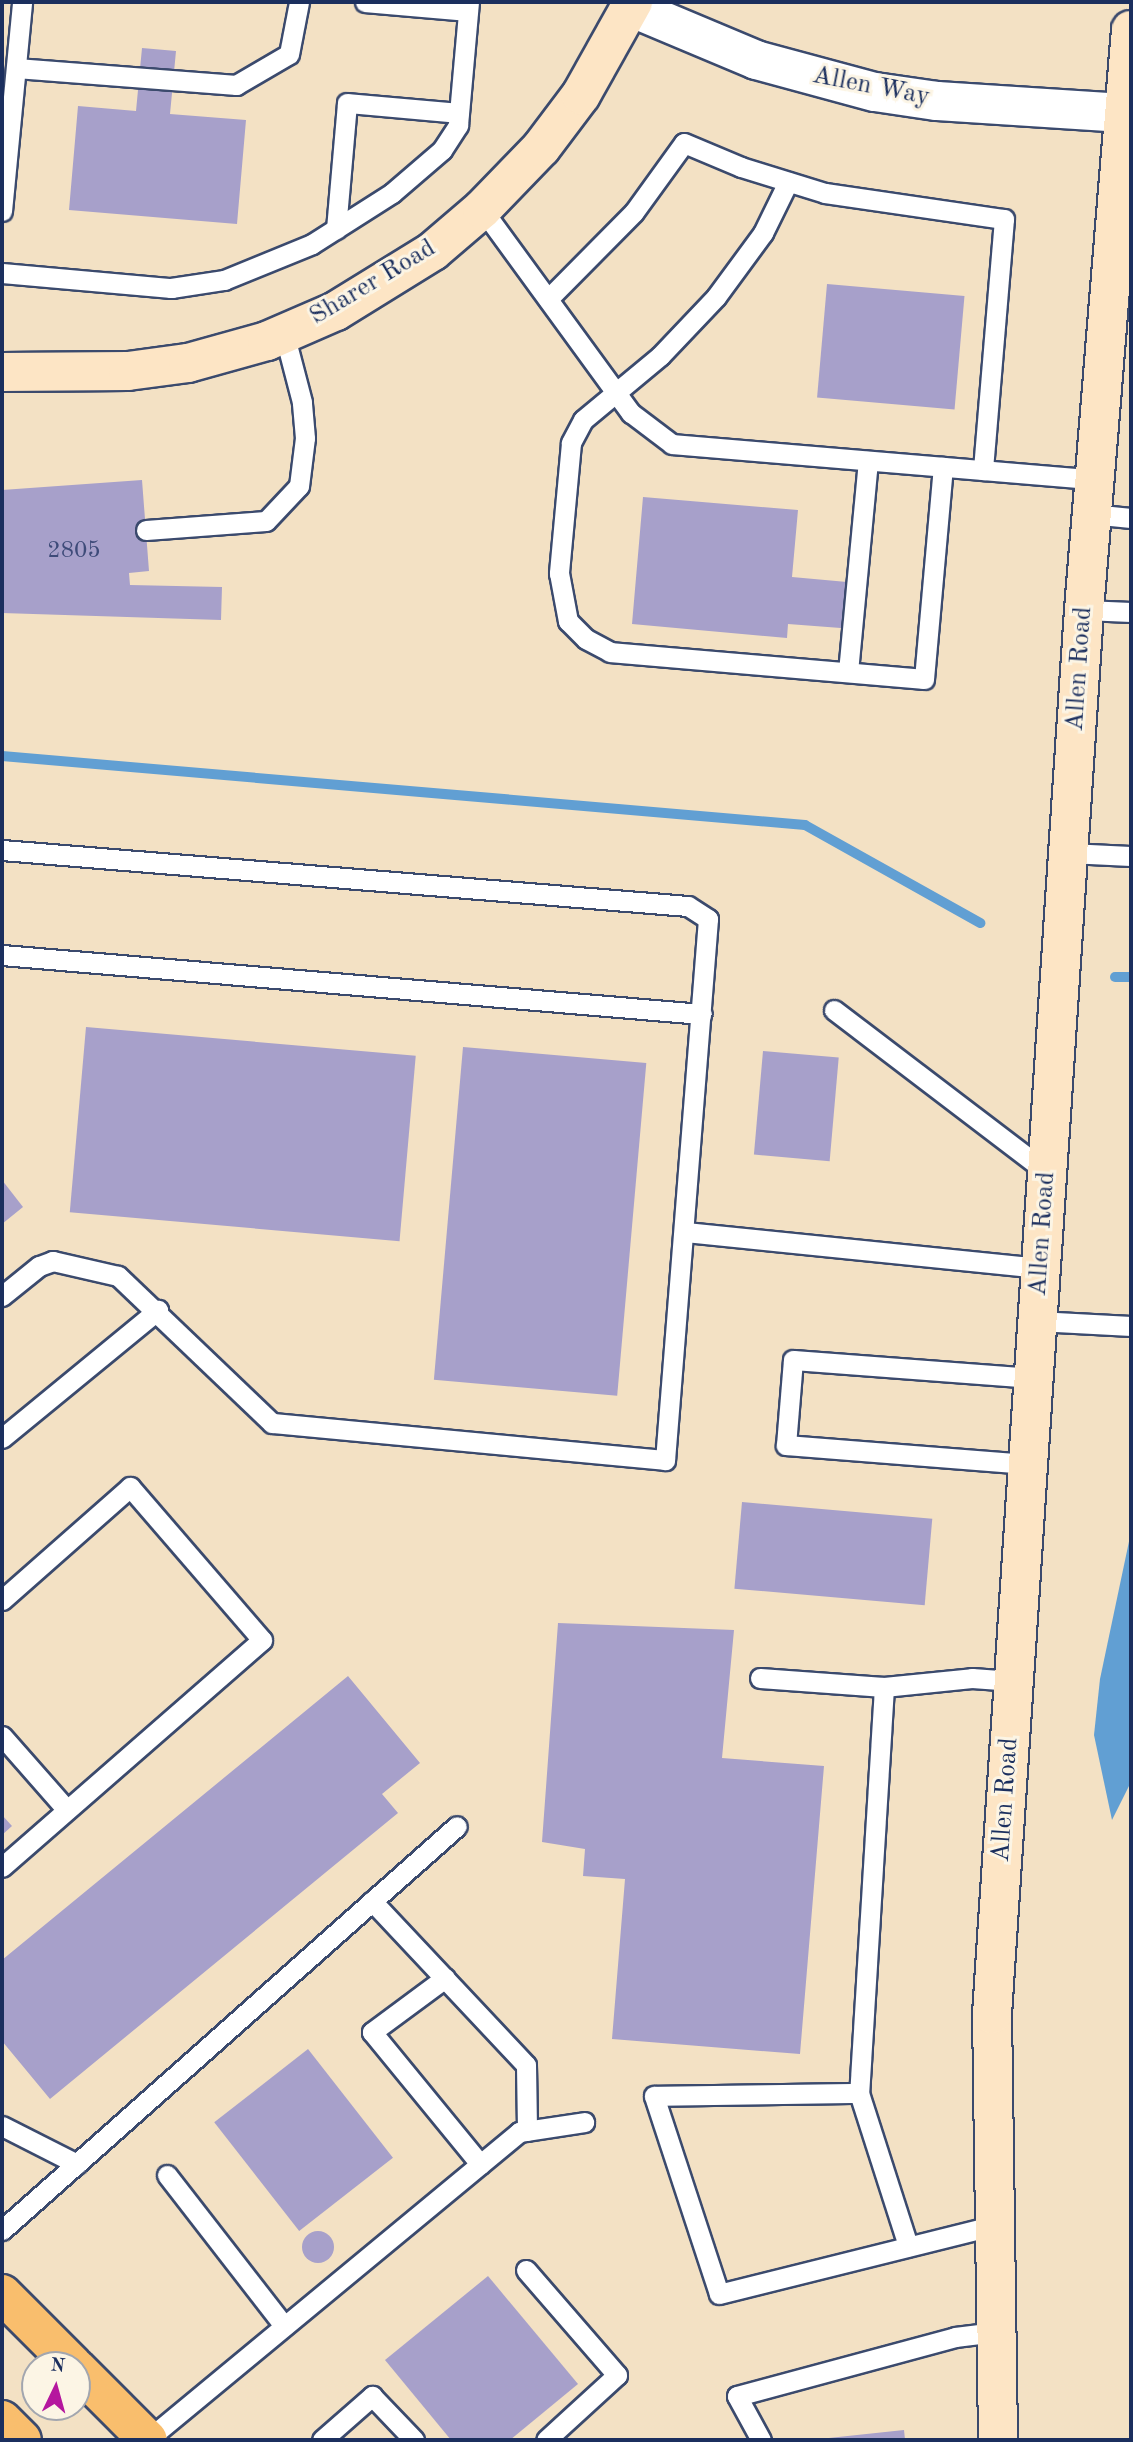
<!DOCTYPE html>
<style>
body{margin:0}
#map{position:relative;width:1133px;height:2442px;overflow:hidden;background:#f3e1c4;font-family:"Old Standard TT",serif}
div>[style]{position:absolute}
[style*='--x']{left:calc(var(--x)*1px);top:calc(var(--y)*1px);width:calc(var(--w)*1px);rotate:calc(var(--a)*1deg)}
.water>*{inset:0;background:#619fd3}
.stream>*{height:10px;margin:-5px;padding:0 5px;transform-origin:5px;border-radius:5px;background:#619fd3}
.building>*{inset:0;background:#a7a0ca;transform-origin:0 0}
.round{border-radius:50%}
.roads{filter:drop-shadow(2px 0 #3b4a6d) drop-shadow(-2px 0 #3b4a6d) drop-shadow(0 2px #3b4a6d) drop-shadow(0 -2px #3b4a6d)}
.lane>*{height:19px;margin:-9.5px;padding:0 9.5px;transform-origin:9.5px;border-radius:9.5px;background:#fff}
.street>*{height:38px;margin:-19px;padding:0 19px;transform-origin:19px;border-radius:19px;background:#fff}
.secondary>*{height:38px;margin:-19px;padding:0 19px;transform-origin:19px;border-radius:19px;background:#fde5c5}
.primary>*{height:38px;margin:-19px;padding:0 19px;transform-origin:19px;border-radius:19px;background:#f9be6d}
span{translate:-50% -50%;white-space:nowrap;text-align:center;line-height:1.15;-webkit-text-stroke:6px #fcf5e5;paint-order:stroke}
.number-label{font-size:23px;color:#3e4b79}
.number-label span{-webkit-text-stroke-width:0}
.street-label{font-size:26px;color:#1b2f5e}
.frame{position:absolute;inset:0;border:4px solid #1b2f5e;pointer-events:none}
.north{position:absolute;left:21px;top:2351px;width:70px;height:70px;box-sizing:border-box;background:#fcf5e5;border:2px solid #a2a6af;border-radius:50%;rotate:5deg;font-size:19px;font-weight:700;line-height:28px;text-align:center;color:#1b2f5e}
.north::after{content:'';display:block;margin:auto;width:24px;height:32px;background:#b5179e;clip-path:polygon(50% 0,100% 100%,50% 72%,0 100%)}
</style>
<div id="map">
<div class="water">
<i style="clip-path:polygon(1131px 1532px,1131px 1782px,1112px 1820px,1094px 1735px,1100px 1679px)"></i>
</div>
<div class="stream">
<i style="--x:2;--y:756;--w:806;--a:4.91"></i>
<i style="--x:805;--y:825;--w:201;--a:29.2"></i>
<i style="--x:1115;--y:977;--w:16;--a:0"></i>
</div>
<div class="building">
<i style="clip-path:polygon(142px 48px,176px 51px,170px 114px,246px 120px,237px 224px,69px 210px,78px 106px,136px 111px)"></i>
<i style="left:827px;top:284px;width:138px;height:114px;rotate:5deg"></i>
<i style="clip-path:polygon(142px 480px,149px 571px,129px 573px,130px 585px,222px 587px,221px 620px,2px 613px,2px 490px)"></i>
<i style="clip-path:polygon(643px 497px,798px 510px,792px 577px,858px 583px,854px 629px,788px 624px,787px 638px,632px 624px)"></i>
<i style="left:86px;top:1027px;width:331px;height:186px;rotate:5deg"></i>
<i style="left:463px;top:1047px;width:184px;height:334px;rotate:5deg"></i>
<i style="left:763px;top:1051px;width:76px;height:104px;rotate:5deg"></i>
<i style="clip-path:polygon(2px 1180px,23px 1207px,2px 1224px)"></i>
<i style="left:742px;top:1502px;width:191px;height:87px;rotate:5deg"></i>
<i style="clip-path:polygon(558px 1623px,734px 1630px,722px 1758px,824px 1766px,800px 2054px,612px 2039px,625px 1879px,583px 1876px,585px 1849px,542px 1842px)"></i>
<i style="clip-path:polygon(348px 1676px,420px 1763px,382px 1794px,398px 1813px,50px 2099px,2px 2041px,2px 1960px)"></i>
<i style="clip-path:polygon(2px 1815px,12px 1826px,2px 1835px)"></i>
<i style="left:308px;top:2049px;width:138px;height:119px;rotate:52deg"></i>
<i class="round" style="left:302px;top:2231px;width:32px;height:32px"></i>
<i style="clip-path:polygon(488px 2276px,578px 2384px,510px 2440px,451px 2440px,385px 2360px)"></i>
<i style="left:904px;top:2430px;width:10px;height:78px;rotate:84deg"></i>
</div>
<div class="roads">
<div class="lane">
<i style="--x:365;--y:2;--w:103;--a:5"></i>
<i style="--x:16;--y:68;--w:221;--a:4.4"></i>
<i style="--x:236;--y:85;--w:61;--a:-30.3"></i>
<i style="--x:289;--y:54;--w:53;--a:-79.1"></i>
<i style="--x:788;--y:182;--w:57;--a:116.1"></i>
<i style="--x:763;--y:233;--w:79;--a:126.3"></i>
<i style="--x:716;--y:297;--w:81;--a:133.5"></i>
<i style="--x:660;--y:356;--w:100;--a:140.3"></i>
<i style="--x:583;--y:420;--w:26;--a:118"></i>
<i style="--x:571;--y:443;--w:131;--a:95.3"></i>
<i style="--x:559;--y:573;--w:49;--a:79.4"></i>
<i style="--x:568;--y:621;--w:25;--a:45"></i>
<i style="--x:586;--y:639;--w:27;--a:28"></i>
<i style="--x:610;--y:652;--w:315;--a:4.9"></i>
<i style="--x:924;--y:679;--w:213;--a:-84.9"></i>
<i style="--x:482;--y:209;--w:253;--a:53.9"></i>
<i style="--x:631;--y:413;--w:51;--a:37.1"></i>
<i style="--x:672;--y:444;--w:422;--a:4.8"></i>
<i style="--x:2;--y:211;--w:210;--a:-84.5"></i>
<i style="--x:336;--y:229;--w:126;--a:-85"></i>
<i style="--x:347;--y:103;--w:112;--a:5.1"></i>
<i style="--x:2;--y:273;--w:170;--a:5.1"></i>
<i style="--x:171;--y:288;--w:54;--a:-8.6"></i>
<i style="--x:224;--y:280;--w:95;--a:-22.2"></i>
<i style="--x:312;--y:244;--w:95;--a:-32.5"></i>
<i style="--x:392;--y:193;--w:66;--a:-40.7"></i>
<i style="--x:442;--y:150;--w:30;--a:-57"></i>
<i style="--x:458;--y:125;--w:123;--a:-84.9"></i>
<i style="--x:548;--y:299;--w:122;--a:-45.3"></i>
<i style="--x:634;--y:212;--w:85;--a:-54.1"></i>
<i style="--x:684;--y:143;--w:62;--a:22.8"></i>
<i style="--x:741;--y:167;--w:88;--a:17.2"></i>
<i style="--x:825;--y:193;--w:181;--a:8.3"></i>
<i style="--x:1004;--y:219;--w:252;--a:94.8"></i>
<i style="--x:1091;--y:514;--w:40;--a:5.7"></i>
<i style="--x:146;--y:530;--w:120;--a:-4.3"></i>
<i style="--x:266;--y:521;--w:48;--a:-46.7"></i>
<i style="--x:299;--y:486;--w:48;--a:-82.9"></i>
<i style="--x:305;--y:438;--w:36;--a:-95"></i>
<i style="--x:302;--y:402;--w:71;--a:-104.6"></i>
<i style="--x:1084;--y:610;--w:47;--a:2.4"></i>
<i style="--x:848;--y:672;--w:212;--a:-84.6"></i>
<i style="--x:2;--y:850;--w:688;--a:4.67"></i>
<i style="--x:688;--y:906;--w:24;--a:33"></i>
<i style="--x:708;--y:919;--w:543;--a:94.54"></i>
<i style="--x:665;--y:1460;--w:395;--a:-174.6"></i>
<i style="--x:272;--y:1423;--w:213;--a:-136.3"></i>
<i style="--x:118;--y:1276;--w:67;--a:-167"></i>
<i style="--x:53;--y:1261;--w:15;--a:160"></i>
<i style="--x:39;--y:1266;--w:48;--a:141"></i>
<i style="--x:1068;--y:853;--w:63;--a:2.7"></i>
<i style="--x:2;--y:955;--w:702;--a:4.82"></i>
<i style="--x:834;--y:1010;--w:268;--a:37.3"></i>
<i style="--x:685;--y:1232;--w:357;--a:5.8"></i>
<i style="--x:1037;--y:1321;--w:94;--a:3"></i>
<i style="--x:2;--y:1438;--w:202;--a:-39.4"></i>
<i style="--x:1027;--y:1464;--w:242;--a:-175.5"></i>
<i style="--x:786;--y:1445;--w:85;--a:-85.3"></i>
<i style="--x:793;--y:1360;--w:241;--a:4.3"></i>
<i style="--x:2;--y:1600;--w:171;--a:-41.4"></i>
<i style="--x:130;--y:1487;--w:202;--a:49.2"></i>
<i style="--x:262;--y:1640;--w:345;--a:138.9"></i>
<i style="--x:760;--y:1678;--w:124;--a:4.2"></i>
<i style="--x:884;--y:1687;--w:88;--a:-5.8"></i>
<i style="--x:972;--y:1678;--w:41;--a:4.2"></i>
<i style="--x:884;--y:1687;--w:407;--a:93.5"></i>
<i style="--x:859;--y:2093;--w:161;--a:72.2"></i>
<i style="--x:2;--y:1736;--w:98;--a:48.7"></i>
<i style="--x:372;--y:1901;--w:225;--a:46.8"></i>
<i style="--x:526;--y:2065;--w:66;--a:89.1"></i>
<i style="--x:445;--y:1978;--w:91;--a:143.5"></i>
<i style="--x:372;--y:2032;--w:171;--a:50.7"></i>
<i style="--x:859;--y:2093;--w:205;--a:179.2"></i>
<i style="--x:654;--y:2096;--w:208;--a:71.8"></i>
<i style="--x:719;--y:2294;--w:284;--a:-14"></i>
<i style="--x:2;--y:2126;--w:84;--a:26.9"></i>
<i style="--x:167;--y:2175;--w:191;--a:52.2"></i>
<i style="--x:2;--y:2230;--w:608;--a:-41.6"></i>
<i style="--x:526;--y:2270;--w:139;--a:49.1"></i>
<i style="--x:617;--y:2375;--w:96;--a:137.5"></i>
<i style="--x:147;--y:2440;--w:483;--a:-39.6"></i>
<i style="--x:519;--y:2132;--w:66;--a:-8.7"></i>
<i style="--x:322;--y:2440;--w:67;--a:-41.3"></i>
<i style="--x:372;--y:2396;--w:61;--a:46.3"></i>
<i style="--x:761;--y:2440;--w:50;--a:-118.6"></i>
<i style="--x:737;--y:2396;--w:226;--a:-15.1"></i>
<i style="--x:955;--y:2337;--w:41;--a:-7"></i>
</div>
<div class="street">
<i style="--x:630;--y:7;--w:137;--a:22.8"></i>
<i style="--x:756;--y:60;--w:123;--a:15.1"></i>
<i style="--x:875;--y:92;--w:63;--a:8.3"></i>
<i style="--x:937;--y:101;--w:187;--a:3.7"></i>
</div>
<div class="secondary">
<i style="--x:2;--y:372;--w:126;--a:-0.5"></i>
<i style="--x:128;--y:371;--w:61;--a:-7.6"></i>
<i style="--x:188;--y:363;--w:82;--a:-15.6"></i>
<i style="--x:267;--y:341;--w:75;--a:-23.5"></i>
<i style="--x:336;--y:311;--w:114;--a:-31.7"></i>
<i style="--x:433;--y:251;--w:65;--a:-40.6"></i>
<i style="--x:482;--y:209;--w:85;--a:-46"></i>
<i style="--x:541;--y:148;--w:66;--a:-53"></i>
<i style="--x:581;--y:95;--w:107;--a:-60.8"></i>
<i style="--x:998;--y:2440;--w:426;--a:-90.8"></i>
<i style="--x:992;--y:2014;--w:1407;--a:-86.25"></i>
<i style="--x:1084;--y:610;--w:582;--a:-85.37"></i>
</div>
<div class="primary">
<i style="--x:2;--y:2294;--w:100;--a:45"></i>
<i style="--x:77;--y:2369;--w:100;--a:45"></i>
<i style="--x:2;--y:2420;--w:28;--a:45"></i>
</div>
</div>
<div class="number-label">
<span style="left:74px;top:551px">2805</span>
</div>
<div class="street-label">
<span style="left:871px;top:87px;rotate:11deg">Allen Way</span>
<span style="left:373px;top:283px;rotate:-31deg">Sharer Road</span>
<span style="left:1080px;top:669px;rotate:-86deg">Allen Road</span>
<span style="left:1043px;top:1234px;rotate:-86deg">Allen Road</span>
<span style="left:1006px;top:1800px;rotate:-86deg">Allen Road</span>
</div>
<div class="frame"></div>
<div class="north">N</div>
</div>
